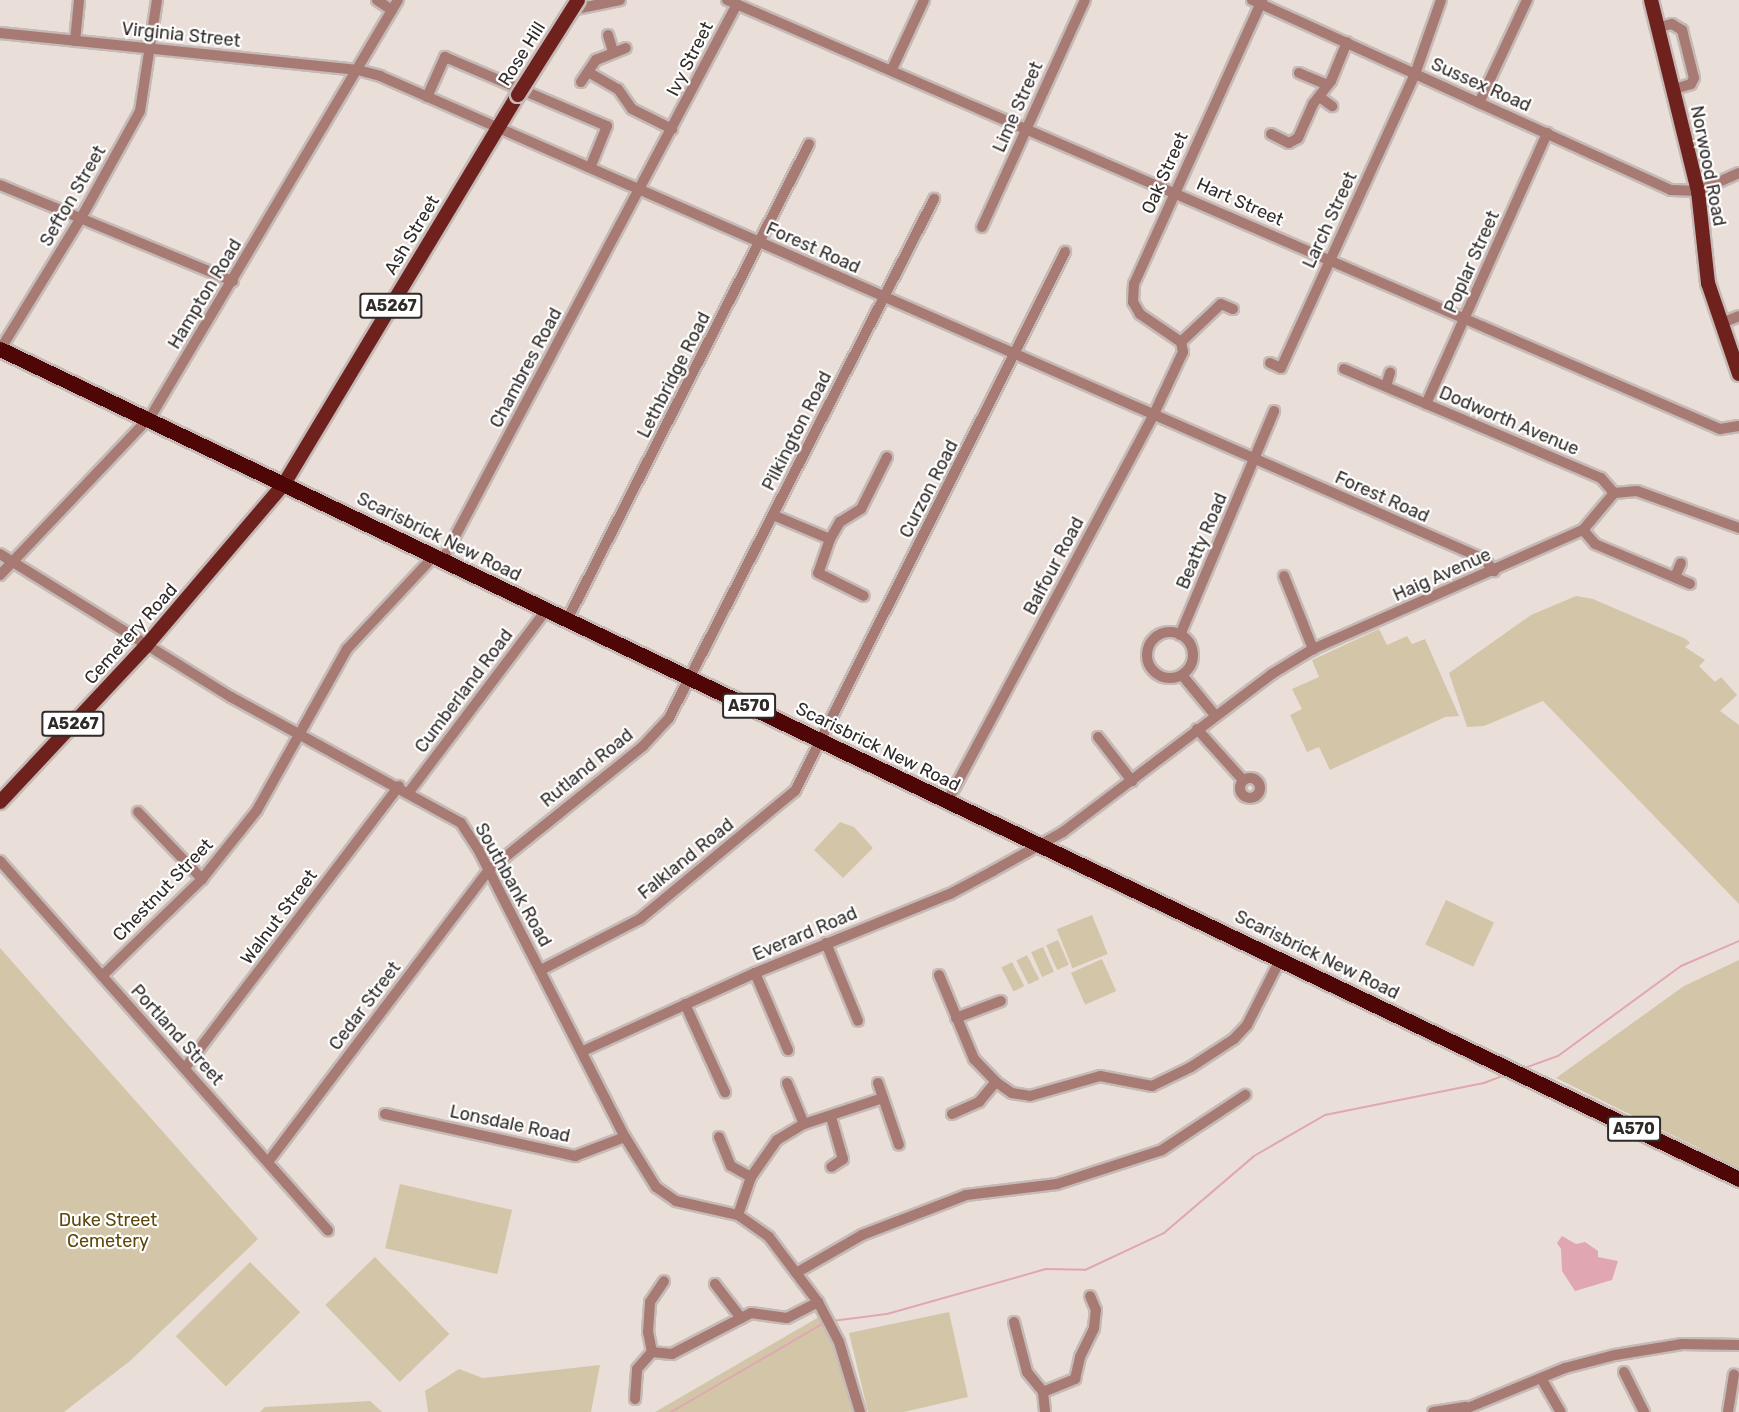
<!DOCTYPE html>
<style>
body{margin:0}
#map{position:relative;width:1739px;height:1412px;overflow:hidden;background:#eaded9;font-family:Rubik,sans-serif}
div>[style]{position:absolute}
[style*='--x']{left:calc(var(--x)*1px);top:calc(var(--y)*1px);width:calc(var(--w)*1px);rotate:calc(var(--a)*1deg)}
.green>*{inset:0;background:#d3c6a8;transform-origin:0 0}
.water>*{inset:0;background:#e1a7b1}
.stream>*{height:2px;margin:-1px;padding:0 1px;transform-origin:1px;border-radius:1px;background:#e1a7b1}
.roads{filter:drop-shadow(2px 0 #c5bab6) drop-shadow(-2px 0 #c5bab6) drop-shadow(0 2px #c5bab6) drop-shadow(0 -2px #c5bab6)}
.minor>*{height:10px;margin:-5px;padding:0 5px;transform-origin:5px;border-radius:5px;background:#a87a74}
.minor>.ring{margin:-5px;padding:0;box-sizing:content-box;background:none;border:10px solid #a87a74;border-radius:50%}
.major>*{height:14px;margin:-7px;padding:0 7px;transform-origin:7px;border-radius:7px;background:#6f211d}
.highway>*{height:15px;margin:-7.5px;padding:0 7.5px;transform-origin:7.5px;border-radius:7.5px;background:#4f0607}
.bridges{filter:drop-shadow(2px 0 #c5bab6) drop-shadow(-2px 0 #c5bab6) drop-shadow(0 2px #c5bab6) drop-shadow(0 -2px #c5bab6)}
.major-bridge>*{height:14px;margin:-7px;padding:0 7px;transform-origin:7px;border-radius:7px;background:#6f211d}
span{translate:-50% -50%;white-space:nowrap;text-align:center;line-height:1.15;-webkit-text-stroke:4.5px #fff;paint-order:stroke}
.shield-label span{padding:2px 4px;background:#fff;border:2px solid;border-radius:4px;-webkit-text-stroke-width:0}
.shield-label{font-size:16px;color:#2f2b29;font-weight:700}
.street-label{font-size:18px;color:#2f2b29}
.park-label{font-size:18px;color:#5d4709}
</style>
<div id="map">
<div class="green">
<i style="clip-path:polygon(1576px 596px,1593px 599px,1686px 639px,1690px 643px,1685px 647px,1705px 660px,1699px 666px,1715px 682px,1721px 677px,1737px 695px,1720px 711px,1739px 725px,1739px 904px,1543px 701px,1484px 726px,1467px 727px,1449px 673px,1531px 615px)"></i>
<i style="clip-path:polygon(1379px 629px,1387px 645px,1407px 636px,1412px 644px,1425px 639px,1459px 716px,1445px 717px,1330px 770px,1319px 747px,1307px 752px,1290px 715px,1302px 709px,1292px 689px,1319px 677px,1312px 660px)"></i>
<i style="clip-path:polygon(840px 822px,854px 827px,873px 848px,843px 878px,814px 850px)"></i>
<i style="left:1446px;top:900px;width:53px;height:49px;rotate:25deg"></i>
<i style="left:1092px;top:915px;width:42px;height:38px;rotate:68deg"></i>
<i style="left:1058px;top:940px;width:27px;height:13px;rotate:66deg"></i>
<i style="left:1043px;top:947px;width:27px;height:13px;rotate:66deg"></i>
<i style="clip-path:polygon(0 948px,258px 1239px,130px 1361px,64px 1412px,0 1412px)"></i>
<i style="left:1027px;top:955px;width:27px;height:12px;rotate:63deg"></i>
<i style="left:1102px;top:959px;width:35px;height:34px;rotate:66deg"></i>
<i style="clip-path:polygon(1739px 960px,1739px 1168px,1556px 1078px,1684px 986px)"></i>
<i style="left:1012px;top:962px;width:27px;height:12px;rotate:63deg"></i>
<i style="left:400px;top:1184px;width:115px;height:66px;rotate:13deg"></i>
<i style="left:375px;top:1257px;width:107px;height:69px;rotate:46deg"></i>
<i style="left:250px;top:1262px;width:71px;height:105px;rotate:45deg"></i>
<i style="clip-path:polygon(949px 1312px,968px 1397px,904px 1412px,868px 1412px,849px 1333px)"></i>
<i style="clip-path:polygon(824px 1314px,839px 1342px,854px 1412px,655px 1412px)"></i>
<i style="clip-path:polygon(600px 1365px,591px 1412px,428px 1412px,425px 1391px,459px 1369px,483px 1378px)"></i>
<i style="clip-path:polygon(370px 1401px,382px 1412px,260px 1412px,265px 1407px)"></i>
</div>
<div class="water">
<i style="clip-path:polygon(1562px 1236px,1576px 1244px,1585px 1242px,1598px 1251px,1598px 1257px,1618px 1261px,1612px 1280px,1575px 1291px,1562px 1271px,1561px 1249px,1557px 1243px)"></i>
</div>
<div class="stream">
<i style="--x:1522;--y:1069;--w:38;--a:-20"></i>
<i style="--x:1558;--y:1056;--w:152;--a:-36.2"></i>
<i style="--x:1681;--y:966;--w:63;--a:-23.3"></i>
<i style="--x:832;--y:1321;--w:55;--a:-7.3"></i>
<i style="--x:887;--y:1314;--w:165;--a:-15.8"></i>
<i style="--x:1046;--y:1269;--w:39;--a:1"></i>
<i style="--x:1085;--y:1270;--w:87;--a:-25.1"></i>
<i style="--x:1164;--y:1233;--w:118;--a:-40.5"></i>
<i style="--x:1254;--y:1156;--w:82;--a:-30"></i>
<i style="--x:1325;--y:1115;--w:162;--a:-11.4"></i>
<i style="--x:1484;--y:1083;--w:22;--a:-21"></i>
<i style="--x:671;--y:1412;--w:177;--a:-30.2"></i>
</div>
<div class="roads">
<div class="minor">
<i style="--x:377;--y:0;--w:18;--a:34"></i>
<i style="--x:727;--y:0;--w:1082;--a:23.37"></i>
<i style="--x:1720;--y:429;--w:19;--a:-9"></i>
<i style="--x:1252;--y:0;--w:460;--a:24.4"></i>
<i style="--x:1671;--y:190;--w:27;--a:2"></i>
<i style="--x:1698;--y:191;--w:45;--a:-23.7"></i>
<i style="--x:571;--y:10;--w:50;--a:-11.5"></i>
<i style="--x:1659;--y:27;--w:13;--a:-13"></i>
<i style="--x:1672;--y:24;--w:12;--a:31"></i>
<i style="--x:1682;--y:30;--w:49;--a:76"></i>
<i style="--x:1694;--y:78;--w:7;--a:117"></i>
<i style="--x:1691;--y:84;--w:17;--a:163"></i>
<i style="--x:0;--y:33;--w:360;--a:5.9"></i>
<i style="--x:358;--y:70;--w:23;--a:15"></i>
<i style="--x:380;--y:76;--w:1205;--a:23.63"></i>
<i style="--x:1484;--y:559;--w:16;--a:50"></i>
<i style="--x:608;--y:35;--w:17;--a:73"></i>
<i style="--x:75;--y:41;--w:41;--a:-84.4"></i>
<i style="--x:892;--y:69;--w:76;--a:-65.1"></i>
<i style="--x:588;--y:72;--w:34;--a:30"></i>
<i style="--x:618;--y:89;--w:24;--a:55"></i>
<i style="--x:632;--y:109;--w:45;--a:26.6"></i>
<i style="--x:1299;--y:73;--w:30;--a:23"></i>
<i style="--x:581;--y:82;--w:27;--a:-56"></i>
<i style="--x:596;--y:60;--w:32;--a:-22"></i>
<i style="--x:427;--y:97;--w:44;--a:-65.8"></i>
<i style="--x:445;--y:57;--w:176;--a:23.1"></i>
<i style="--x:607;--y:126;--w:45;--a:112"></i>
<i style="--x:1321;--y:98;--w:14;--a:36"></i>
<i style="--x:1479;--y:103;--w:114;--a:-65"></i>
<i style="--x:1271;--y:134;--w:20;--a:27"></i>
<i style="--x:1289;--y:143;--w:10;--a:-29"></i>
<i style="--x:1298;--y:138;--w:37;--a:-66"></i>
<i style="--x:1313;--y:104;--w:29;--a:-52"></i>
<i style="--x:1331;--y:81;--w:42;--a:-67.7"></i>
<i style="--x:0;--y:185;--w:252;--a:22.4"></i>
<i style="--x:982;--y:227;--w:249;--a:-65.6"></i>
<i style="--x:1722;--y:323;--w:18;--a:-22"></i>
<i style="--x:1181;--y:342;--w:50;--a:-145.7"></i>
<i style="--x:1140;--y:314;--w:14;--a:-120"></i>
<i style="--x:1133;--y:302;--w:18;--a:-87"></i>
<i style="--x:1134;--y:284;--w:312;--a:-65.7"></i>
<i style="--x:1181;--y:342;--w:55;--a:-43.5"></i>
<i style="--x:1221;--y:304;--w:13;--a:23"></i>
<i style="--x:0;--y:350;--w:155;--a:-58.5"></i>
<i style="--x:81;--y:218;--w:122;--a:-61.1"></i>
<i style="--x:140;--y:111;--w:112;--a:-81.3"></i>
<i style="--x:1270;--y:363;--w:12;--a:24"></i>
<i style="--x:1281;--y:368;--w:323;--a:-65.5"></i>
<i style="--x:1415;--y:74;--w:78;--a:-70.6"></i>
<i style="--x:1344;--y:369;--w:279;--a:23"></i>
<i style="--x:1601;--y:478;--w:20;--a:49"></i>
<i style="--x:1386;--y:386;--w:14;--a:-73"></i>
<i style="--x:1426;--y:404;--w:297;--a:-65.9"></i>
<i style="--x:773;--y:515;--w:62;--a:22.8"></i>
<i style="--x:830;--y:539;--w:36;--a:109"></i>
<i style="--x:818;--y:573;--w:51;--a:26.6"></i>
<i style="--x:1583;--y:530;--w:18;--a:49"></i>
<i style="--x:1595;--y:544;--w:103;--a:22.8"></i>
<i style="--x:830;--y:539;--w:20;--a:-60"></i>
<i style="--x:840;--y:522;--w:25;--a:-32"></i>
<i style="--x:861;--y:509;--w:58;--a:-63.4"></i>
<i style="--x:0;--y:554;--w:272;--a:31.8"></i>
<i style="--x:231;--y:697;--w:262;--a:28.7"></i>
<i style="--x:461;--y:823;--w:31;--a:57"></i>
<i style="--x:478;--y:849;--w:323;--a:63"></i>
<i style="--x:625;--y:1137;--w:59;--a:58.2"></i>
<i style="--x:656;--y:1187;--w:24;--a:35"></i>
<i style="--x:676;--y:1201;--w:64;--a:12.7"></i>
<i style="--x:738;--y:1215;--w:38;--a:35"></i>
<i style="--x:769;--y:1237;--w:81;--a:53"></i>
<i style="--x:818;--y:1302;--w:45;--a:62.3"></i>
<i style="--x:839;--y:1342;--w:73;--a:73.3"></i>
<i style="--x:442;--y:561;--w:630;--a:-62.09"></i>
<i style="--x:0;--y:575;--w:219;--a:-46.5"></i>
<i style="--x:151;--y:416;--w:484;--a:-59.3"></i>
<i style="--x:1284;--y:576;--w:79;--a:68.3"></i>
<i style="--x:1675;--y:577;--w:15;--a:-67"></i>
<i style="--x:567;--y:620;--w:534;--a:-63.05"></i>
<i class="ring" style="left:1147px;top:632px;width:36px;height:36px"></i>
<i style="--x:1180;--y:635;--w:243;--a:-67.2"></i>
<i style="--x:1182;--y:675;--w:50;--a:50.6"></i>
<i style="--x:1197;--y:729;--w:69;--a:48"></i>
<i style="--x:1098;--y:737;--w:56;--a:52.3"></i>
<i class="ring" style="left:1240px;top:778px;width:10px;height:10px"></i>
<i style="--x:409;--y:792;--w:228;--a:-53"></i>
<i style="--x:947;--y:802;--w:438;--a:-61.9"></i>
<i style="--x:1153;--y:416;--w:71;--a:-64.9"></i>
<i style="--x:1183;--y:352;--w:10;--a:-101"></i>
<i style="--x:138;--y:812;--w:93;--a:46.3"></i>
<i style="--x:0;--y:861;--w:494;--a:48.4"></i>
<i style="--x:826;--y:943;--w:84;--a:67.7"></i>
<i style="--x:541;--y:970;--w:111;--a:-27.3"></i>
<i style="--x:640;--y:919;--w:201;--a:-39.6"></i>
<i style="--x:795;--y:791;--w:603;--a:-63.39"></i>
<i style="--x:755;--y:973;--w:84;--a:66.8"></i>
<i style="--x:939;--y:975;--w:91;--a:67.4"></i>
<i style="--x:974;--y:1059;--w:32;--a:46"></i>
<i style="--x:996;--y:1082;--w:19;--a:35"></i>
<i style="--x:1012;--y:1093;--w:18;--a:9"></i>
<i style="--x:1030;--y:1096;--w:73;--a:-15.9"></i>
<i style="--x:1100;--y:1076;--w:53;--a:10.9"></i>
<i style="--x:1152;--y:1086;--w:43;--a:-26"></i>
<i style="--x:1191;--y:1067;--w:51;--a:-33.1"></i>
<i style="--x:1234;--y:1039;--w:19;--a:-47"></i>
<i style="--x:1247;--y:1025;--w:73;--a:-63.1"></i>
<i style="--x:102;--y:976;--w:139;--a:-44.1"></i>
<i style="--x:202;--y:879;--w:88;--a:-51.4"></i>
<i style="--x:257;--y:810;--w:184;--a:-60.8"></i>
<i style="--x:347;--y:649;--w:126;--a:-46.9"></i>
<i style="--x:685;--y:1004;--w:97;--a:65.6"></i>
<i style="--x:956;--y:1018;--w:48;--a:-20.7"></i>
<i style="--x:583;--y:1051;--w:189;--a:-24.4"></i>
<i style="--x:755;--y:973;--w:210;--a:-22.1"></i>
<i style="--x:950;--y:894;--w:49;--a:-28.1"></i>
<i style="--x:993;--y:871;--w:80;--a:-29.1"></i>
<i style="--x:1063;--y:832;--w:262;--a:-37.1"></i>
<i style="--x:1272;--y:674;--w:48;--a:-31.4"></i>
<i style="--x:1313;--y:649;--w:295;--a:-23.8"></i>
<i style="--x:1583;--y:530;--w:48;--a:-50"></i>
<i style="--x:1614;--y:493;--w:23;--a:-5"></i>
<i style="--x:1637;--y:491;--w:109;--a:19.9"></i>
<i style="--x:185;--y:1068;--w:354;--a:-52.8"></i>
<i style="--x:787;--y:1083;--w:44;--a:67.5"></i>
<i style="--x:878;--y:1083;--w:65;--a:71.3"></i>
<i style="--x:385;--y:1114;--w:195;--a:12.5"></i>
<i style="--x:575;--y:1156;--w:53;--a:-20.8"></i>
<i style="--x:952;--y:1114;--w:30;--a:-24"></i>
<i style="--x:979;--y:1102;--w:26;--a:-50"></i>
<i style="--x:831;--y:1117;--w:44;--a:74.1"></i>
<i style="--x:843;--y:1159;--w:14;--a:146"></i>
<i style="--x:719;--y:1137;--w:31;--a:68"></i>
<i style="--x:731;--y:1166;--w:23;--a:29"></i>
<i style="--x:268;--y:1162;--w:366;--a:-52.9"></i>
<i style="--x:489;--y:870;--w:198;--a:-38.8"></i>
<i style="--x:643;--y:746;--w:38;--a:-47"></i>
<i style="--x:669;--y:718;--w:583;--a:-62.95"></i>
<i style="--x:738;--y:1215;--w:40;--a:-71.1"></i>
<i style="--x:751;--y:1177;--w:45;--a:-54.9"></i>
<i style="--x:777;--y:1140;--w:31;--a:-31"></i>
<i style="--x:804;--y:1124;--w:83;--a:-18.2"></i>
<i style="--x:796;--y:1273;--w:76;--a:-29.9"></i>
<i style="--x:862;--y:1235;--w:111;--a:-21"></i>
<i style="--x:966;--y:1195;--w:92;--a:-6.9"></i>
<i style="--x:1057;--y:1184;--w:110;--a:-17.9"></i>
<i style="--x:1162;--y:1150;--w:100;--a:-33.5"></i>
<i style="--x:715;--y:1284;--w:43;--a:52.6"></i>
<i style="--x:1014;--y:1322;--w:52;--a:75.4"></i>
<i style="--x:1027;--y:1372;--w:26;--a:51"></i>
<i style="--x:1043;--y:1392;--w:20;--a:84"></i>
<i style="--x:652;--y:1352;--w:20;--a:-101"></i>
<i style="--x:648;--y:1332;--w:30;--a:-86"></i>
<i style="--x:650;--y:1302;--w:25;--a:-56"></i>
<i style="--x:1624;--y:1372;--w:45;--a:63.4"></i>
<i style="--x:1541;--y:1378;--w:39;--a:60"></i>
<i style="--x:1043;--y:1392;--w:35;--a:-22"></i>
<i style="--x:1075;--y:1379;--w:23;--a:-77"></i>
<i style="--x:1080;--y:1357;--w:32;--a:-64"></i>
<i style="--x:1094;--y:1328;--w:18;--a:-84"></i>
<i style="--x:1096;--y:1310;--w:15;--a:-113"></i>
<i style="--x:635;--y:1399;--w:30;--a:-86"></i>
<i style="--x:637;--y:1369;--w:23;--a:-49"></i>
<i style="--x:652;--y:1352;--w:20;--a:6"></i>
<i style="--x:672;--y:1354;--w:89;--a:-27.4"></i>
<i style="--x:751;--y:1313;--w:36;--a:8"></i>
<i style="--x:787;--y:1318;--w:35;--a:-27"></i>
<i style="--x:1433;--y:1412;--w:33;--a:-9"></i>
<i style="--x:1458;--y:1412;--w:116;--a:-22.4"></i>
<i style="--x:1565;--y:1368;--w:52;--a:-14.6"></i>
<i style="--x:1615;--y:1355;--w:68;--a:-9.3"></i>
<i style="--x:1682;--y:1344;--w:57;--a:1"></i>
<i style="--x:1728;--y:1412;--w:38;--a:-81"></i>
</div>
<div class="major">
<i style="--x:1651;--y:0;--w:197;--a:76.2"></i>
<i style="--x:1698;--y:191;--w:93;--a:83.8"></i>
<i style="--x:1708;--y:283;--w:96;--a:71.2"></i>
<i style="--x:0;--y:802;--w:214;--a:-46.9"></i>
<i style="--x:146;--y:646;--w:213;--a:-49.6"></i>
<i style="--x:284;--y:484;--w:454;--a:-59"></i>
</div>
<div class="highway">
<i style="--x:0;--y:349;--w:1927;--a:25.51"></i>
</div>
</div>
<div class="bridges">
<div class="major-bridge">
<i style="--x:518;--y:95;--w:112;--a:-57.7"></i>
</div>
</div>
<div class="shield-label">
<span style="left:391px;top:306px">A5267</span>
<span style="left:749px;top:706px">A570</span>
<span style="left:73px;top:724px">A5267</span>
<span style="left:1634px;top:1129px">A570</span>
</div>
<div class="street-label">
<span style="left:181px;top:35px;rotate:6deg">Virginia Street</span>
<span style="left:522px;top:54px;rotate:-58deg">Rose Hill</span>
<span style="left:690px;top:59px;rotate:-63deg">Ivy Street</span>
<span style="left:1481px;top:85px;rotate:24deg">Sussex Road</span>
<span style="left:1018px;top:107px;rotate:-66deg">Lime Street</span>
<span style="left:1708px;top:166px;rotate:79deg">Norwood Road</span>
<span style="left:1165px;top:173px;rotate:-66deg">Oak Street</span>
<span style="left:73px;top:196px;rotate:-60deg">Sefton Street</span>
<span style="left:1240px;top:202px;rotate:24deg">Hart Street</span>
<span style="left:1330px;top:220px;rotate:-65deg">Larch Street</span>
<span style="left:412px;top:235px;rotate:-59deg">Ash Street</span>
<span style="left:813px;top:248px;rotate:24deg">Forest Road</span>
<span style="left:1472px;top:262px;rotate:-66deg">Poplar Street</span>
<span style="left:205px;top:294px;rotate:-59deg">Hampton Road</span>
<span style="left:526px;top:368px;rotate:-62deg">Chambres Road</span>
<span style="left:674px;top:375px;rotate:-63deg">Lethbridge Road</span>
<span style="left:1509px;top:421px;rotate:23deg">Dodworth Avenue</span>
<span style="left:797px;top:431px;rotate:-63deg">Pilkington Road</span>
<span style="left:929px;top:489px;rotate:-63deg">Curzon Road</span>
<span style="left:1382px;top:497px;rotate:24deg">Forest Road</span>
<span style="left:439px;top:537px;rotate:26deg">Scarisbrick New Road</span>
<span style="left:1202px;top:541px;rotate:-67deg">Beatty Road</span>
<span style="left:1054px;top:566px;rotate:-62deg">Balfour Road</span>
<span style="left:1442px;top:575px;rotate:-24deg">Haig Avenue</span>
<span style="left:131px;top:634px;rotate:-48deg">Cemetery Road</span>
<span style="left:464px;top:691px;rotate:-53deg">Cumberland Road</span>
<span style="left:878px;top:747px;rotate:26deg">Scarisbrick New Road</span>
<span style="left:587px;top:768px;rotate:-39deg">Rutland Road</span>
<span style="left:686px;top:859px;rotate:-39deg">Falkland Road</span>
<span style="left:513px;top:885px;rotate:61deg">Southbank Road</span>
<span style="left:163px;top:890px;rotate:-46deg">Chestnut Street</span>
<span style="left:279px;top:917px;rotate:-53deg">Walnut Street</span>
<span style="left:805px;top:934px;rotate:-23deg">Everard Road</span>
<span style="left:1317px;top:955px;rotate:26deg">Scarisbrick New Road</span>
<span style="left:365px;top:1006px;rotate:-53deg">Cedar Street</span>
<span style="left:177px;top:1035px;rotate:48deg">Portland Street</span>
<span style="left:510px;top:1124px;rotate:12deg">Lonsdale Road</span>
</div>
<div class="park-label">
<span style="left:108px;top:1231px">Duke Street<br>Cemetery</span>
</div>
</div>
